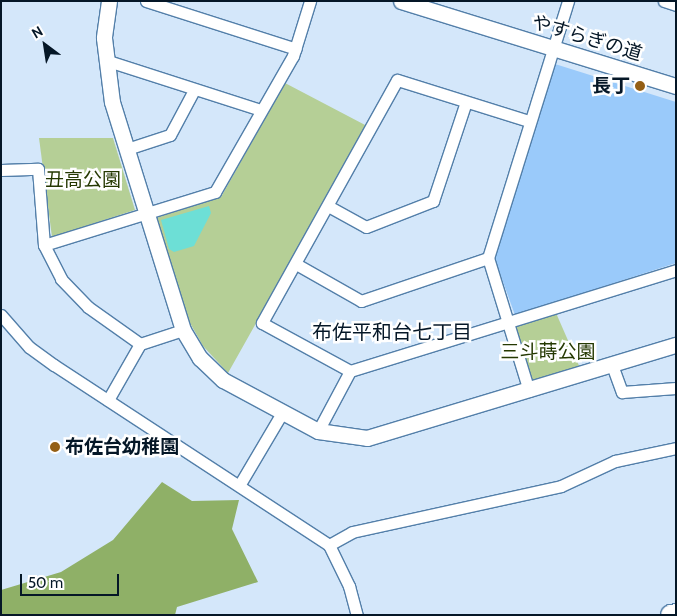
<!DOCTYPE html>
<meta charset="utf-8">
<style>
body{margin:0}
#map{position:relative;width:677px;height:616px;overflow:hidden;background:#d4e7fa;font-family:Cabin,"Noto Sans JP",sans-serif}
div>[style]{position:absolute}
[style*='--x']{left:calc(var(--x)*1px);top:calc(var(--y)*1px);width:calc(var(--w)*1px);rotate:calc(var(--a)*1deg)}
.green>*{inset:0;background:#b5cf96}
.forest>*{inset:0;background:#8fb067}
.water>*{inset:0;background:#9acafa}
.building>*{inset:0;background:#6ddfd6}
.roads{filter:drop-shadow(1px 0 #537fa9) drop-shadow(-1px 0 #537fa9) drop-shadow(0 1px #537fa9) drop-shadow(0 -1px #537fa9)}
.minor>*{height:11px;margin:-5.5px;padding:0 5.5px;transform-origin:5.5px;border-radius:5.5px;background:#fff}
.tertiary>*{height:15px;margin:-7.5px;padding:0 7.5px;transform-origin:7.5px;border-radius:7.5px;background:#fff}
.trunk>*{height:20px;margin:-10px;padding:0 10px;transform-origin:10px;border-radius:10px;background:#fff}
.dots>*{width:14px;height:14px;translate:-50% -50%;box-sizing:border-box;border:2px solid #fff;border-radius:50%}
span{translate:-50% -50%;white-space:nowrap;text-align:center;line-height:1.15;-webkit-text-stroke:5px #fff;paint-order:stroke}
.street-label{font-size:19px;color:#051727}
.poi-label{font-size:19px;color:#051727;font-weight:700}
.right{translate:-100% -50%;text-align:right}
.left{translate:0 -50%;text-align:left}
.park-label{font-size:19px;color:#253902}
.neighbourhood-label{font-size:20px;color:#051727}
.frame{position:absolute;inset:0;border:2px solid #051727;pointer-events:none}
.north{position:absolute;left:20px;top:20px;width:50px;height:50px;-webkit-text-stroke:4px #fff;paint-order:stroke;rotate:329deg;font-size:14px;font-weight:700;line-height:20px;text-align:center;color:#051727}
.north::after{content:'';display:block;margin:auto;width:18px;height:22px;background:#051727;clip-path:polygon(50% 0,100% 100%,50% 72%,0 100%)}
.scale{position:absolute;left:20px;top:574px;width:99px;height:22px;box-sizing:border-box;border:2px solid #051727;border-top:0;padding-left:6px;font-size:15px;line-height:18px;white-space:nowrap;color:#051727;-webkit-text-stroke:4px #fff;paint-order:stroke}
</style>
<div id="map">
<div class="green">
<i style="clip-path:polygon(285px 83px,367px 126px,228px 373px,203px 346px,190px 323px,156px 218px,221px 197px)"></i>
<i style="clip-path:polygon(39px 138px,113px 138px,135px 210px,52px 237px)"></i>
<i style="clip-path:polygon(556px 313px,580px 368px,533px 382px,515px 325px)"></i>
</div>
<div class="forest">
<i style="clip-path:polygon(162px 482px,192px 501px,239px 500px,232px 529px,258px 582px,177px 607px,175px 615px,1px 615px,1px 590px,61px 572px,113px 540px)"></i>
</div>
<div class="water">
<i style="clip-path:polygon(555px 64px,676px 102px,676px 263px,515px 315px,494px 257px)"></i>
</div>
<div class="building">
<i style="clip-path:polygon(209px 206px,211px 213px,194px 246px,174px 252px,169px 249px,161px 220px)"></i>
</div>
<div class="roads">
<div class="minor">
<i style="--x:146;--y:1;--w:157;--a:17.7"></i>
<i style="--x:664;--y:1;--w:13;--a:18"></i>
<i style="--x:105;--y:60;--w:164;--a:17.8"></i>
<i style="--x:529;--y:121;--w:138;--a:-162.7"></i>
<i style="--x:397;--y:80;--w:278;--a:119.1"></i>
<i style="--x:262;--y:323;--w:100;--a:28.6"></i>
<i style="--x:350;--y:371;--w:341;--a:-17.2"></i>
<i style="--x:127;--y:149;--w:45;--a:-18"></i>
<i style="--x:170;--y:135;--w:51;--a:-61.9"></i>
<i style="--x:1;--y:170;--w:37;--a:-2"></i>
<i style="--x:38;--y:169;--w:76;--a:85.5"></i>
<i style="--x:44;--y:245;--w:38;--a:63"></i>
<i style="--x:61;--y:279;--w:39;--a:46"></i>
<i style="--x:88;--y:307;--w:64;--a:35.4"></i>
<i style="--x:140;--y:344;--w:45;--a:-18"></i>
<i style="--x:328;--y:206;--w:43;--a:28.9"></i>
<i style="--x:366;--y:227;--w:72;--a:-21.2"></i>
<i style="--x:433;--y:201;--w:104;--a:-71.6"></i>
<i style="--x:44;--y:245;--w:179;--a:-17.2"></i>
<i style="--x:215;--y:192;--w:157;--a:-60.2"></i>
<i style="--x:293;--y:56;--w:58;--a:-72.8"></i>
<i style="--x:296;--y:264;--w:75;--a:29.6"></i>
<i style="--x:361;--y:301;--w:134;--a:-18.7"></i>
<i style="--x:1;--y:315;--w:43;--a:48.8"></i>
<i style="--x:29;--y:347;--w:31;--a:36"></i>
<i style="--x:54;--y:365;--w:329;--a:33.2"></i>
<i style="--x:329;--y:545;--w:46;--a:64"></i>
<i style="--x:349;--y:586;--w:30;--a:75"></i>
<i style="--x:612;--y:365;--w:29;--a:70"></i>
<i style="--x:622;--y:392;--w:54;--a:-4.2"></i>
<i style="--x:529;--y:391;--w:139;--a:-107.1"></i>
<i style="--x:488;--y:258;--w:269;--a:-72.7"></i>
<i style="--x:108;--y:400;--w:64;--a:-60.3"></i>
<i style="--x:318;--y:431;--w:68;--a:-61.9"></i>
<i style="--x:240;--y:484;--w:82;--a:-59.4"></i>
<i style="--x:329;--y:545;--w:26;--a:-29"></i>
<i style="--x:352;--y:532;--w:214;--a:-12.4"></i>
<i style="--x:561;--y:486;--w:60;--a:-24.8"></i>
<i style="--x:615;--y:461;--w:62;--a:-12"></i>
</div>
<div class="tertiary">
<i style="--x:109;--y:1;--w:37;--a:98"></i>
<i style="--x:104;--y:38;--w:64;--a:82.9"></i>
<i style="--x:112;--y:102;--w:239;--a:72.7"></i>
<i style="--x:183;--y:330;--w:33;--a:59"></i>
<i style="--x:200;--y:358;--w:32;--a:44"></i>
<i style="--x:223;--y:380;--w:108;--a:28.2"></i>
<i style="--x:318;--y:431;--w:49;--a:8.1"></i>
<i style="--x:367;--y:438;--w:323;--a:-16.8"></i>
<i style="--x:401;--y:1;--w:288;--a:17.2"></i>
</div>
<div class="trunk">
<i style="--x:671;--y:615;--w:5;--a:-11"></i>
</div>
</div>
<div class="dots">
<i style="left:640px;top:86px;background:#945f15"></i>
<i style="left:55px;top:447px;background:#945f15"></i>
</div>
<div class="street-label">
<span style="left:587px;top:38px;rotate:17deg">やすらぎの道</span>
</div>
<div class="poi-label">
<span class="right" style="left:630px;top:86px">長丁</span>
<span class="left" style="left:65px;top:447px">布佐台幼稚園</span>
</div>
<div class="park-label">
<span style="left:83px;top:180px">丑高公園</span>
<span style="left:548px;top:352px">三斗蒔公園</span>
</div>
<div class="neighbourhood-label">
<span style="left:392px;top:332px">布佐平和台七丁目</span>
</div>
<div class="frame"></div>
<div class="north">N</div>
<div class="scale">50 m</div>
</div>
